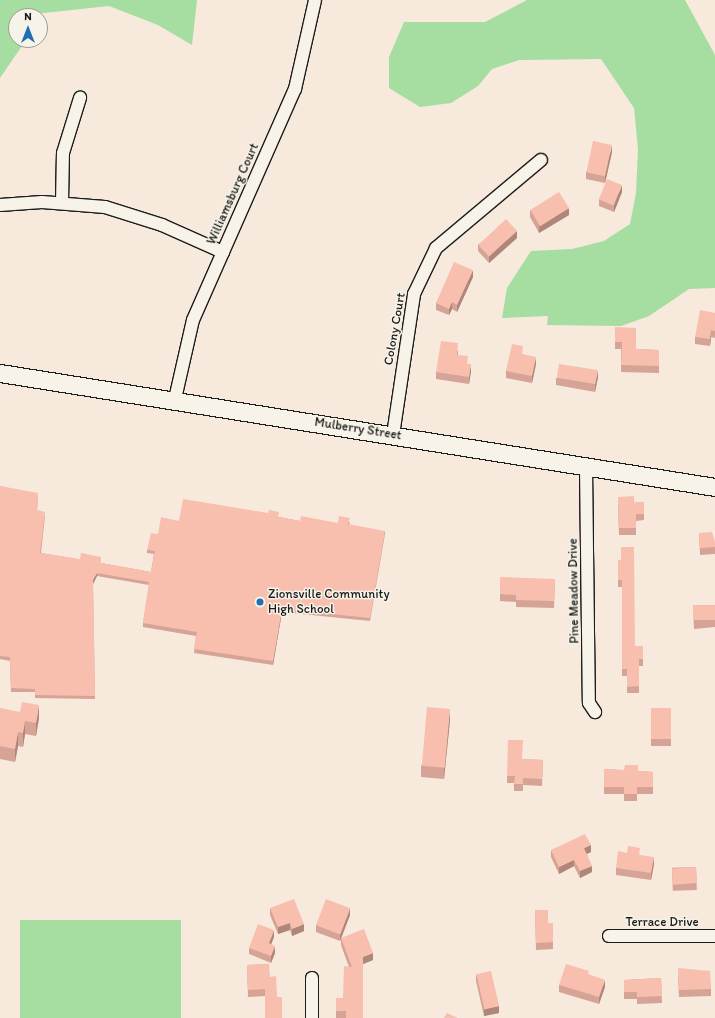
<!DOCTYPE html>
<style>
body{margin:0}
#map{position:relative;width:715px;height:1018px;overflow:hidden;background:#f7e9dc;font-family:Itim,sans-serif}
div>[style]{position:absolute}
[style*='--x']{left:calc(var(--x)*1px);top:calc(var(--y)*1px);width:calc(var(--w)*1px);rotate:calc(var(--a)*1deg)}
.green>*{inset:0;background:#a6dda1;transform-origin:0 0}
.roads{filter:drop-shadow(1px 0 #1c1c1c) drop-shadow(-1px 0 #1c1c1c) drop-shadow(0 1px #1c1c1c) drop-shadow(0 -1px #1c1c1c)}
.street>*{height:12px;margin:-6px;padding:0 6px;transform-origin:6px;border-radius:6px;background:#f7f3e8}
.secondary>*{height:17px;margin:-8.5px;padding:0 8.5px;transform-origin:8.5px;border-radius:8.5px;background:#f7f3e8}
.wall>*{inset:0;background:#d5a496;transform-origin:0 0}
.shaded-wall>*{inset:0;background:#ae867a;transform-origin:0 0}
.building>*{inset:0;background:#f8bfae;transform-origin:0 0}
.dots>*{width:11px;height:11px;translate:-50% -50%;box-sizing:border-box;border:2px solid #f7f3e8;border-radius:50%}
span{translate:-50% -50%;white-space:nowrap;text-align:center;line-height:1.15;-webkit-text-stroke:3px #f7f3e8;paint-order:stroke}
.street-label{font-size:13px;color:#1c1c1c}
.poi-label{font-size:13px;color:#1c1c1c}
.left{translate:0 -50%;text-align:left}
.north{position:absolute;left:8px;top:8px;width:40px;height:40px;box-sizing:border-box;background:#f7f3e8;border:1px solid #9f9d96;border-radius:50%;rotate:0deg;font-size:11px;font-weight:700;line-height:16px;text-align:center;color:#1c1c1c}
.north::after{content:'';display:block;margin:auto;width:14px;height:18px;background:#1f6fb2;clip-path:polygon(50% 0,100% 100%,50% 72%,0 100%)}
</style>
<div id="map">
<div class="green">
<i style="clip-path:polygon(0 0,197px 0,192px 45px,158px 25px,109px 6px,16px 16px,16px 40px,26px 40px,0 78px)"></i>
<i style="clip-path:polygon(527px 0,685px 0,715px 55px,715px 288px,689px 289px,649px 316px,621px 326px,547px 325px,548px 316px,502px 318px,507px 288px,531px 251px,572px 249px,604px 241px,630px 224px,636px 193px,638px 149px,634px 108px,601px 59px,519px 60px,492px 69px,478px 86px,451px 103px,420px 107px,389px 88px,389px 57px,404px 22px,485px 22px)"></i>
<i style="left:20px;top:920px;width:161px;height:98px"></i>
</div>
<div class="roads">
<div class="street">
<i style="--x:62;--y:203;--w:50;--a:-88.9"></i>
<i style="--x:63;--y:153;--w:58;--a:-72.8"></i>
<i style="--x:0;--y:205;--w:42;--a:-4.1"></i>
<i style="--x:42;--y:202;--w:63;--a:4.5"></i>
<i style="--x:105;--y:207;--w:60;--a:17.5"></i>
<i style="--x:162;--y:225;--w:67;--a:23.9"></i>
<i style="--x:175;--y:399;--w:81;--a:-77.2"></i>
<i style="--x:193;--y:320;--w:253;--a:-66.2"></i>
<i style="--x:295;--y:89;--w:91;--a:-77.3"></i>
<i style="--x:393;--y:435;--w:143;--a:-81.5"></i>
<i style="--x:414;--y:294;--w:51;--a:-64.4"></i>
<i style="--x:436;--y:248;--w:137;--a:-40"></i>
<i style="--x:586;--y:467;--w:236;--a:89.3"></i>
<i style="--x:589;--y:703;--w:11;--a:56"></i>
<i style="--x:609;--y:936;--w:106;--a:0"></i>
<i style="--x:312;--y:978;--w:40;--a:90"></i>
</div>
<div class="secondary">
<i style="--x:0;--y:373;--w:724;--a:9.06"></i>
</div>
</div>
<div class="wall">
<i style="clip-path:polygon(612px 152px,605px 183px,586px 179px,586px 172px)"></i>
<i style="clip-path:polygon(622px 192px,614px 212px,599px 206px,599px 199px)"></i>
<i style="clip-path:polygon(530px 210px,569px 215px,539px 233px,530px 217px)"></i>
<i style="clip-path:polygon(517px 238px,489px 263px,478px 251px,478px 244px)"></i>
<i style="clip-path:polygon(473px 277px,457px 312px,452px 309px,449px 315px,436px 310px,436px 303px)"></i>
<i style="clip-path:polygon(715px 313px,715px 338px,711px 337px,710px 346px,695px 344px,695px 337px)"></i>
<i style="clip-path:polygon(615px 327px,636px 349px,659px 350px,659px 373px,621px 372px,621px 349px,615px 349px)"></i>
<i style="clip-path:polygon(458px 350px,458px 355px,471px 371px,469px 384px,436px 379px,436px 372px)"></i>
<i style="clip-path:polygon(523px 354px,536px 364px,532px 383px,506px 378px,506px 371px)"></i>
<i style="clip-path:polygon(598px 377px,595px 392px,556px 385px,556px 378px)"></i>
<i style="clip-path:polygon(0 486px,38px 497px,37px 510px,45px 516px,41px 553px,101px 563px,151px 572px,154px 554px,147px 553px,147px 550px,158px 534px,179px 521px,279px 517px,300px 521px,338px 523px,350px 522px,349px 525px,385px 534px,370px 621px,282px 612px,273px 665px,194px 653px,196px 636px,143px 627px,143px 623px,149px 585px,97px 576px,93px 584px,95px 699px,35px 698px,35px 692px,11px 692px,10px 661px,0 659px)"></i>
<i style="clip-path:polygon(644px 502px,644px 520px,636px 521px,636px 535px,619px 535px,618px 504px)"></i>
<i style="clip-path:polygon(699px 533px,715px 542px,715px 554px,700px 555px)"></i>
<i style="clip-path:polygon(618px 560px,635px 646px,643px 646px,643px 666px,639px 666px,639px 693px,627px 693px,627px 676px,622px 676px,622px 587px,618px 587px)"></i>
<i style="clip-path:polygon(555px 579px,554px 608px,516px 607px,516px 602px,500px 601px,500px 594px)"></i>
<i style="clip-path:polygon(693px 607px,715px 610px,715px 627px,694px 629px)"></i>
<i style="clip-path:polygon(0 708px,39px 718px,36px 736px,25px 734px,23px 747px,18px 746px,15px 762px,0 759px)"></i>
<i style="left:651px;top:708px;width:20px;height:38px"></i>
<i style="clip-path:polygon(450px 720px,444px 779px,421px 777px,421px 766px)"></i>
<i style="clip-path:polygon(522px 759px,543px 760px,542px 786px,523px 785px,523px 791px,514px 791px,514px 783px,507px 783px,507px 776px)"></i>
<i style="clip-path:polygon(604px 769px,653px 772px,653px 794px,637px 794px,637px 801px,624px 801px,624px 794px,604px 794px)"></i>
<i style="clip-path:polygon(551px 850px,591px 852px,587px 854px,592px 872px,580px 878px,574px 866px,559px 874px,551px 857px)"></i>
<i style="clip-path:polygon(627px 853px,640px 855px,654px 864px,651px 880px,616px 875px,616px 868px)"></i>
<i style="left:696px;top:867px;width:23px;height:24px;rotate:88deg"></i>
<i style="clip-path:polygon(270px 908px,304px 931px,292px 936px,290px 930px,278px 934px,270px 915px)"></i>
<i style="clip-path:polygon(535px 910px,548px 923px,553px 923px,553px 949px,536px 950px)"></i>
<i style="clip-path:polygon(350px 915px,340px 941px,316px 932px,316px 925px)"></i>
<i style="clip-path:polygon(274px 937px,271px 944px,275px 953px,271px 963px,249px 954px,249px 948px)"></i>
<i style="clip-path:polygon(341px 938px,373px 960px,363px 964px,346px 1018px,336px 1018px,336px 998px,343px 998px,349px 967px,341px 945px)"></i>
<i style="clip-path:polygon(269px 964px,265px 996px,248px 997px,247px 965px)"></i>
<i style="clip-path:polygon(476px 974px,499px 1013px,484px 1016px,476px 981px)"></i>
<i style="clip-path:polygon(589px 975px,605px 987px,599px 1004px,559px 992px,559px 985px)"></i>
<i style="clip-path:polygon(678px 975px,711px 989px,711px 996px,679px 997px)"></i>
<i style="clip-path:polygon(661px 978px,662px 1003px,637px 1004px,637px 999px,624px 999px,624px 980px)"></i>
</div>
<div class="shaded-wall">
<i style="clip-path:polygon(612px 145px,612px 152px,605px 183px,605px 176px)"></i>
<i style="clip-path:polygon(622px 185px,622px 192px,614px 212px,614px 205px)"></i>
<i style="clip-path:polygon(569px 208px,569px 215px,539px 233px,539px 226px)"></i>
<i style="clip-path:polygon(517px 231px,517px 238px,489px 263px,489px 256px)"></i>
<i style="clip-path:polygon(473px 270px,473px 277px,457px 312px,457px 305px)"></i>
<i style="clip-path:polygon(452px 302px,452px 309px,449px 315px,449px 309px)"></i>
<i style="clip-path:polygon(711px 330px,711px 337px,710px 346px,710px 339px)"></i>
<i style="clip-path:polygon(536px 357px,536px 364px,532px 383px,532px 376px)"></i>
<i style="clip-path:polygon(471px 364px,471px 371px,469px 384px,469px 377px)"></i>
<i style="clip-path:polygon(598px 370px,598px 377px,595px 392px,595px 385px)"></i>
<i style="left:385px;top:531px;width:3px;height:88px;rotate:90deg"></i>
<i style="clip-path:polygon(97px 573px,97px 576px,93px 584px,93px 580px)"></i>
<i style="clip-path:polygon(282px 609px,282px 612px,273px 665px,273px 661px)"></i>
<i style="clip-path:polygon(39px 705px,39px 718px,36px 736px,36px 723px)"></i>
<i style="clip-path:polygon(450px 709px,450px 720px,444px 779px,444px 769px)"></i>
<i style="clip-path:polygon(25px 721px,25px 734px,23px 747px,23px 733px)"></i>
<i style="clip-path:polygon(18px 732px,18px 746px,15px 762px,15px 749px)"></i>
<i style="clip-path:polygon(591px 845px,591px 852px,584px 855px,584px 848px)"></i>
<i style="clip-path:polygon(654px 857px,654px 864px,651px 880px,651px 873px)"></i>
<i style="clip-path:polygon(574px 860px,574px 866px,559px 874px,559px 867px)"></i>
<i style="clip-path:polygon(592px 866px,592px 872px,580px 878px,580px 871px)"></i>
<i style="clip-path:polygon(350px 908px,350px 915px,340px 941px,340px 934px)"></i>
<i style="clip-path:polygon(290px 923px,290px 930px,278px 934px,278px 927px)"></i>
<i style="clip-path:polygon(304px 924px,304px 931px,292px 936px,292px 929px)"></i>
<i style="clip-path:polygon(274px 930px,274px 937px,269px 950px,269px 943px)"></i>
<i style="clip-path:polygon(275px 946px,275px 953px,271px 963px,271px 956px)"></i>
<i style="clip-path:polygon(373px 953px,373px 960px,363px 964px,363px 957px)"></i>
<i style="clip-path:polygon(605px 980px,605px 987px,599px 1004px,599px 997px)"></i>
<i style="clip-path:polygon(499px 1006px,499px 1013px,484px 1016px,484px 1009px)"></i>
</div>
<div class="building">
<i style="left:593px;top:141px;width:19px;height:32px;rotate:12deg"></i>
<i style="left:607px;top:179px;width:16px;height:22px;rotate:22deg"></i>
<i style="left:559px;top:192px;width:19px;height:34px;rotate:58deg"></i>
<i style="left:506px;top:219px;width:16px;height:38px;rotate:47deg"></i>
<i style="clip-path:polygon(454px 262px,473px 270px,457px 305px,452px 302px,449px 309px,436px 303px)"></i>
<i style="clip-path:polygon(700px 310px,715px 313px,715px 331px,711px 330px,710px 339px,695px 337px)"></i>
<i style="clip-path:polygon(615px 327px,636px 328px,636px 349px,659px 350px,659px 366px,621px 365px,622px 342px,615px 342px)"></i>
<i style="clip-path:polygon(441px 341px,458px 343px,457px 355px,468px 356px,467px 364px,471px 364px,469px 377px,436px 372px)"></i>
<i style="clip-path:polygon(512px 344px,523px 346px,522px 354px,536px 357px,532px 376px,506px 371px)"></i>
<i style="left:559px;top:364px;width:39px;height:14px;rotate:9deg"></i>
<i style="clip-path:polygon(0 486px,38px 493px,37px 510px,45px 512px,40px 553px,80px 559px,81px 553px,101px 557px,101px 563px,151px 572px,155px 551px,147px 550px,151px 533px,158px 534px,161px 517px,179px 521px,183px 499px,268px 513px,269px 510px,279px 512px,278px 517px,300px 521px,301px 516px,338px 523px,339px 516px,350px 518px,348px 524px,385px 531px,370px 618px,282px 609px,273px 661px,194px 649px,197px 632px,143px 623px,149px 582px,97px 573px,93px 580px,95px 696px,35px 695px,35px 689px,11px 688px,10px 657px,0 656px)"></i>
<i style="clip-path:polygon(634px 496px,634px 503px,644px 502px,644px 514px,636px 514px,636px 528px,619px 528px,618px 497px)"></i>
<i style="clip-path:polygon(712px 532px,715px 542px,715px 547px,700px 548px,699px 533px)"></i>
<i style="clip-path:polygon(621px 547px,634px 547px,635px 646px,643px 646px,643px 659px,639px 659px,639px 686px,627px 687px,627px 669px,622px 669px,622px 580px,618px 580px,618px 560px,621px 560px)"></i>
<i style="clip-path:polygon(500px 577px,555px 579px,554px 601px,516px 600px,516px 595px,500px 594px)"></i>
<i style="left:715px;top:605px;width:15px;height:22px;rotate:90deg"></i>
<i style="clip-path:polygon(22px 702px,39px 705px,36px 723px,25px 721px,23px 733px,18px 732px,15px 749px,0 746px,0 708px,20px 712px)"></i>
<i style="left:427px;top:707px;width:23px;height:59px;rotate:5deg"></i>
<i style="left:651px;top:708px;width:20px;height:31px"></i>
<i style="clip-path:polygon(508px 740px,523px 740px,522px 759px,543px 760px,542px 779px,523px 778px,523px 784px,514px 784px,515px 776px,507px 776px)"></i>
<i style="clip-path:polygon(625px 765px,638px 765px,638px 771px,653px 772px,653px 787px,637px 787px,637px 794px,624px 794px,624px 787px,604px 787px,604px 769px,624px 770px)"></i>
<i style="clip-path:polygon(585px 834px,591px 845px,584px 848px,592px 866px,580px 871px,574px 860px,559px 867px,551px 850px)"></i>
<i style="clip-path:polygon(628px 846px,640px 848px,639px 855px,654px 857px,651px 873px,616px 868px,618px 851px,627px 853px)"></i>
<i style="left:696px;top:867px;width:16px;height:24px;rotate:86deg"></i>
<i style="clip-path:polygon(294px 899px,304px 924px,292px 929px,290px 923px,278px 927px,270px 908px)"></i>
<i style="left:326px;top:899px;width:26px;height:28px;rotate:21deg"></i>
<i style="clip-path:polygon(535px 910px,548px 910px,548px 923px,553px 923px,553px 942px,536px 943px)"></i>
<i style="clip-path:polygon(258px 924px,274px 930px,269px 943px,275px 946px,271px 956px,249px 948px)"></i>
<i style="clip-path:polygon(364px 929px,373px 953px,363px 957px,363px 1018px,346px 1018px,346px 1011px,336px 1011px,336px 998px,343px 998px,344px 966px,352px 967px,341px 938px)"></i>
<i style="clip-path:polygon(269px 964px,270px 977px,276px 976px,277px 997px,282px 997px,282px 1018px,265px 1018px,265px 989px,248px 990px,247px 965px)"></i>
<i style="clip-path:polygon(566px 964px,589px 971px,588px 974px,605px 980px,599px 997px,559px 985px)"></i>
<i style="clip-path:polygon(678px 968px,710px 971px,711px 989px,679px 990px)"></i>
<i style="left:491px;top:971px;width:36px;height:15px;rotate:77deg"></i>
<i style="clip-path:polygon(661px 978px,662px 996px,637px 997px,637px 992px,624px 992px,624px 980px)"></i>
<i style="clip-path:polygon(447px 1013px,458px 1018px,444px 1018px)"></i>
</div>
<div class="dots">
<i style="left:260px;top:602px;background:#1f6fb2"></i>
</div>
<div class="street-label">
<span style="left:233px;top:194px;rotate:-66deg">Williamsburg Court</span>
<span style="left:395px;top:329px;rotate:-80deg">Colony Court</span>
<span style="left:358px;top:429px;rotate:9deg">Mulberry Street</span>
<span style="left:574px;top:591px;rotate:-91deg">Pine Meadow Drive</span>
<span style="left:662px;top:922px">Terrace Drive</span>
</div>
<div class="poi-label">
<span class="left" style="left:268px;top:602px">Zionsville Community<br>High School</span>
</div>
<div class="north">N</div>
</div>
